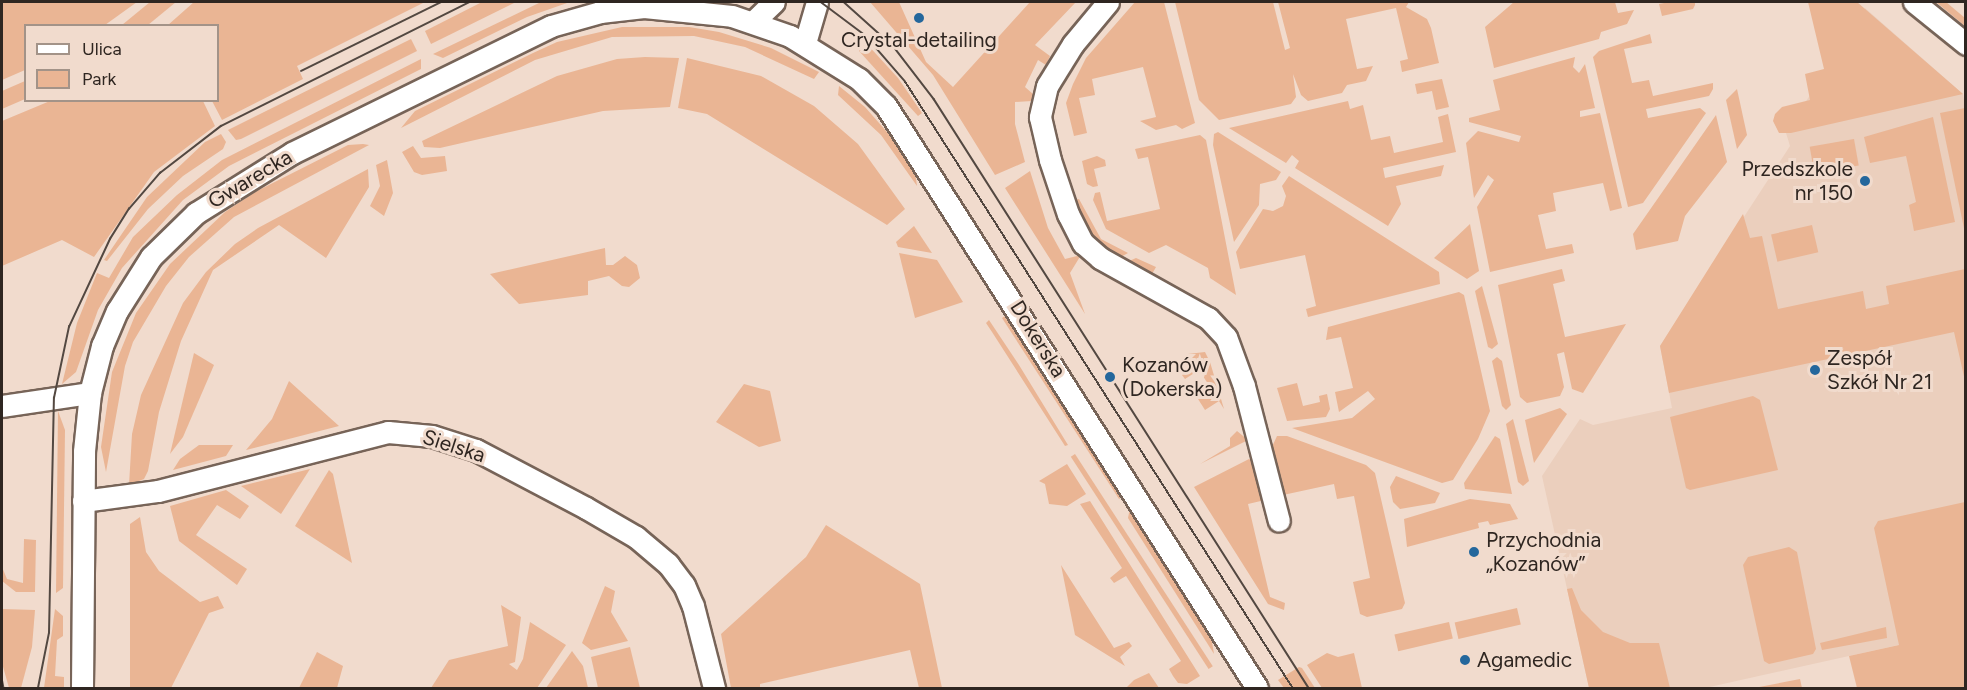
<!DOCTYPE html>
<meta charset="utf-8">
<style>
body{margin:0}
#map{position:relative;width:1967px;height:690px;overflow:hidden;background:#f1dbcd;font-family:Figtree,sans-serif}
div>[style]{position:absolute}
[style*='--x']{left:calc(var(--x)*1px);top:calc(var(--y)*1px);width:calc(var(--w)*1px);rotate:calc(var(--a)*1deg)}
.built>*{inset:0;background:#ebcfbd}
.green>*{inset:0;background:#eab594;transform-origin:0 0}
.roads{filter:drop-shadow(2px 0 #776458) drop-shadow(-2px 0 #776458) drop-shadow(0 2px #776458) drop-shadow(0 -2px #776458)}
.street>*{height:21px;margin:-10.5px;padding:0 10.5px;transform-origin:10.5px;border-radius:10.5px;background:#fff}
.tram>*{height:1.5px;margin:-0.75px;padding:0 0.75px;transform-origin:0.75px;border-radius:0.75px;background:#534841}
.dots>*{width:16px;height:16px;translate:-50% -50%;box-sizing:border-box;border:3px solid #f1dbcd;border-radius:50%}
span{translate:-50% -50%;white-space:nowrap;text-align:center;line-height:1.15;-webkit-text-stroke:6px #f1dbcd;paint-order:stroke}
.poi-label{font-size:21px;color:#2f2621}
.right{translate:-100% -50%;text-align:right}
.left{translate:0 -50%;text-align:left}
.street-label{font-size:21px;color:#2f2621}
.frame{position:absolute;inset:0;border:3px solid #2f2621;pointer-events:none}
.legend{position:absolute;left:24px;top:24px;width:195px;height:78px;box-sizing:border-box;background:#f1dbcd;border:2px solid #a39388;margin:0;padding:8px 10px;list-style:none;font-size:18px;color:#2f2621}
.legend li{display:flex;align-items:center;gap:12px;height:30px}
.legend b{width:30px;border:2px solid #a39388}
</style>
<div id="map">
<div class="built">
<i style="clip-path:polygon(1865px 8px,1963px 94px,1965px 106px,1965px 667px,1930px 638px,1705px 688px,1589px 688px,1542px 476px,1580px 419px,1593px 425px,1672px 408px,1660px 346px,1790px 146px,1786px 133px)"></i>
</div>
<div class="green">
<i style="clip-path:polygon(2px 2px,137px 2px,105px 25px,26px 26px,25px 70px,2px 80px)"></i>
<i style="clip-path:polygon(150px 2px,176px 2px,148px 25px,122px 25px)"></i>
<i style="clip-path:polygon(194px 2px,425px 2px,297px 66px,303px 79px,222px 120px,212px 101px,218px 100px,218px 26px,168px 25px)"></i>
<i style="clip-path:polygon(482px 2px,516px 2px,431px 44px,425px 31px)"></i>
<i style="clip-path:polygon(541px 2px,570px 2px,527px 17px,443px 58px,433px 54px)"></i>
<i style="clip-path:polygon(870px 2px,899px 2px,926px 62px,953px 87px,1030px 2px,1076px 2px,1035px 45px,1050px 56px,1046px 65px,1038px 60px,1025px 87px,1033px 94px,1032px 101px,1015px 102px,1015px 124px,1025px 162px,995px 175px,933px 75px)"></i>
<i style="clip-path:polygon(1135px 2px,1164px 2px,1195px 123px,1182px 129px,1176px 125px,1156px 130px,1140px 121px,1156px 117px,1143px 67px,1092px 79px,1095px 95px,1079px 98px,1087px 133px,1074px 136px,1066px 103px,1073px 84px,1086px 58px)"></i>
<i style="clip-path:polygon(1175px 2px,1273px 2px,1285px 50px,1290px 48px,1278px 2px,1409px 2px,1406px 7px,1427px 19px,1431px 28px,1439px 63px,1402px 72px,1400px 61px,1408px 59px,1396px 8px,1346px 19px,1357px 69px,1373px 66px,1366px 81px,1347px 85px,1342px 93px,1308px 101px,1301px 95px,1293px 74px,1296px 97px,1291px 104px,1219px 120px,1199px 100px)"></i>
<i style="clip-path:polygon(1514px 2px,1615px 2px,1618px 13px,1634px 10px,1627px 24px,1601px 32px,1599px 39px,1494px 68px,1485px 27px)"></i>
<i style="clip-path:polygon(1669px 2px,1695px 2px,1695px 5px,1693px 9px,1662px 16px,1659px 4px)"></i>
<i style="clip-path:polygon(1808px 2px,1857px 2px,1963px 94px,1791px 133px,1779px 133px,1773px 121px,1775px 114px,1782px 107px,1810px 100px,1805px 74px,1824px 69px)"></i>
<i style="clip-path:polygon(1936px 2px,1946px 2px,1965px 18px,1965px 26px)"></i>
<i style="clip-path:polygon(622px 27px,689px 27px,719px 32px,771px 48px,819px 72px,814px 79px,745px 47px,694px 36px,612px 37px,535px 60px,401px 128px,415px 111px,533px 53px,557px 42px)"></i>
<i style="clip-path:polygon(1650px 34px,1652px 43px,1624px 49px,1632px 83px,1649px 80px,1653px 96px,1713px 83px,1713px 89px,1709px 96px,1646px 109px,1648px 118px,1700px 108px,1706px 113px,1643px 203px,1628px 207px,1593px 57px,1599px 51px)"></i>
<i style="clip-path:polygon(411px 39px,417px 51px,241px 139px,236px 140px,228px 130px)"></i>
<i style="clip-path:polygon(866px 43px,898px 78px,922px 113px,918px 116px,859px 51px)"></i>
<i style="clip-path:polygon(645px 57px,679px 58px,670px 107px,603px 111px,440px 148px,424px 147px,422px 141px,557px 76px,617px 59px)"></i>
<i style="clip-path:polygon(1575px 57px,1573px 67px,1579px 73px,1585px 64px,1595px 108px,1580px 111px,1580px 117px,1600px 113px,1622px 208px,1610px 211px,1603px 183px,1553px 193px,1556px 211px,1538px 215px,1546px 249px,1572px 244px,1574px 253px,1490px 272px,1477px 207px,1494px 180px,1488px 175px,1474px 198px,1466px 143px,1478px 131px,1519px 142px,1521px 136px,1469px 122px,1469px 118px,1500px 110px,1493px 80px)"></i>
<i style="clip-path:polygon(687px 58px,761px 76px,814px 106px,858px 144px,905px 209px,887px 225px,707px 114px,678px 108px)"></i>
<i style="clip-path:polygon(421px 59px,421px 69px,229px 166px,183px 200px,122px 268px,98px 310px,76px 372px,62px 384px,77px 323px,97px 273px,109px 278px,133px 237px,177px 195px,222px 160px)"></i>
<i style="clip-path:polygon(1442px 79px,1449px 107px,1436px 110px,1432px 91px,1417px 94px,1415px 84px)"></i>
<i style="clip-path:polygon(25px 81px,25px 99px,2px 109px,2px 91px)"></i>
<i style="clip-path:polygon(839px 86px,865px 107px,901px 148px,915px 171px,917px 186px,881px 135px,838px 95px)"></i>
<i style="clip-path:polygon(1737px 89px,1747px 135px,1737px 149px,1726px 100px)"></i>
<i style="clip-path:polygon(50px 101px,203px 101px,215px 126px,154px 172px,94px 257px,62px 240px,2px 266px,2px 121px)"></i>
<i style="clip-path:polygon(1348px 101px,1350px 109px,1363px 105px,1371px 140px,1390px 136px,1394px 153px,1443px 142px,1438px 117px,1448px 114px,1456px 152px,1383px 168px,1385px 178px,1444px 165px,1441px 176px,1396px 186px,1401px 204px,1388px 226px,1295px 168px,1299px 161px,1292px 155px,1286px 163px,1229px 128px)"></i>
<i style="clip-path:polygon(1965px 108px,1966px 108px,1965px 233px,1940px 113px)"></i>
<i style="clip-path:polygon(1716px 115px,1727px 162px,1685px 216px,1678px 241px,1636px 250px,1633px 234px)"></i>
<i style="clip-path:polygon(1933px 117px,1955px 222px,1914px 231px,1909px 205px,1916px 202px,1906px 156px,1870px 163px,1864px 137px)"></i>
<i style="clip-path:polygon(1218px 132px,1281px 172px,1276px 180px,1260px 184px,1259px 205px,1234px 242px,1213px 145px,1214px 134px)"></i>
<i style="clip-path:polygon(221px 134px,226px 142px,223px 149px,183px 176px,148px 209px,107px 261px,104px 260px,147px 197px,205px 142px)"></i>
<i style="clip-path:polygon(1200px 135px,1206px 140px,1236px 295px,1210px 278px,1208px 268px,1166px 245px,1149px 253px,1106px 229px,1093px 200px,1095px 193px,1100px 192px,1107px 221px,1160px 209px,1148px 157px,1138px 159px,1135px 149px)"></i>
<i style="left:1854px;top:139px;width:27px;height:45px;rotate:80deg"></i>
<i style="clip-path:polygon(363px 144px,369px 145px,234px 217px,189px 257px,166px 286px,133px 342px,125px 366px,106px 472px,101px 447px,112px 372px,136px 313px,170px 264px,225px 212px,255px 192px,348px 145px)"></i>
<i style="clip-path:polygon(413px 146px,421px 158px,445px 156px,447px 171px,422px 175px,414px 172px,402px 152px)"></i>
<i style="clip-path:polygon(1097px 156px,1105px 160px,1106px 166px,1094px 169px,1098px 186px,1093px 187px,1087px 184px,1082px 161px)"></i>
<i style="clip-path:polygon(387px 160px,393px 193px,384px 216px,370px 206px,380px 186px,376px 165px)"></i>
<i style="clip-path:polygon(368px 169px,369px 187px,326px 258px,279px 225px,213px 270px,181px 341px,159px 412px,148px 471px,144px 479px,129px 485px,132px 434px,141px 395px,183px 303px,206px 272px,235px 244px,258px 228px)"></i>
<i style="clip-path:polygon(1030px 171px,1048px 228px,1065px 259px,1081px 255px,1070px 273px,1085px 314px,1005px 188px)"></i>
<i style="clip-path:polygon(1289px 176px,1439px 272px,1440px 284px,1308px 317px,1306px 309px,1316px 306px,1305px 255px,1240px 269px,1236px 252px,1263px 209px,1273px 211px,1283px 206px,1286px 196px,1282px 186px)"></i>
<i style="clip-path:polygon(1079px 199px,1101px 239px,1128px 253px,1119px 258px,1090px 235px,1075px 200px)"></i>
<i style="clip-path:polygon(1743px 214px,1750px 238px,1762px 236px,1778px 309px,1863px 291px,1866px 309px,1889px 304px,1886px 286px,1965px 269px,1965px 381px,1954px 332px,1669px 393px,1660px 346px)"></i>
<i style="clip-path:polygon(1470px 224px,1479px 271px,1467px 279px,1434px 258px)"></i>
<i style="left:1812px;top:225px;width:28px;height:42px;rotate:77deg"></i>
<i style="clip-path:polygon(914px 226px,932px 253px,898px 247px,896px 242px)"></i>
<i style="clip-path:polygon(605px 248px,606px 265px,613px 265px,625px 256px,637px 265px,640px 278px,629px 287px,622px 286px,609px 276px,588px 281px,588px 295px,519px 304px,490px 274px)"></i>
<i style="clip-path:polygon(899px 253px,937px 260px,963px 302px,915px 318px)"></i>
<i style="clip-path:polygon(1136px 258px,1156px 267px,1152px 274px,1127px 262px)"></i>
<i style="clip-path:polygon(1562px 269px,1565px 281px,1553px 284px,1565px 337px,1626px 324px,1583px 393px,1572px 389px,1564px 352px,1557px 354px,1564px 387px,1560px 396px,1527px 403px,1520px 397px,1498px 285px)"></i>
<i style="clip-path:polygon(1482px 286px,1498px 344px,1492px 349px,1488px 347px,1475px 291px)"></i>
<i style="clip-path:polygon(1459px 292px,1464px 295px,1490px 411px,1478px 439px,1453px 480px,1442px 483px,1292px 428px,1352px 418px,1375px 399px,1368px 391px,1339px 412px,1335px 392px,1353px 388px,1341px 337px,1326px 340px,1328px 327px)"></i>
<i style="clip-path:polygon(1008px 314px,1124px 496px,1119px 499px,1002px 318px)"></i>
<i style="clip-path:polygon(989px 320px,1019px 365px,1068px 445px,1065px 446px,992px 332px,986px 323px)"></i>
<i style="clip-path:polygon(1205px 352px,1210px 362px,1224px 409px,1219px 401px,1205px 410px,1198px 399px,1212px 390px,1199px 370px,1185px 379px,1182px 375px,1196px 366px,1188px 354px)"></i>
<i style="clip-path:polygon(194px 353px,214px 365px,183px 437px,170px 454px)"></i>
<i style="clip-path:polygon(1497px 357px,1502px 361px,1511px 405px,1506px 410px,1502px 406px,1492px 361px)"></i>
<i style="clip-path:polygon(289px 381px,339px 426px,246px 450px,272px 419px)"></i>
<i style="clip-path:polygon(1297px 383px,1303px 406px,1320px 402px,1319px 396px,1327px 394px,1330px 409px,1326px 417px,1287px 421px,1277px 388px)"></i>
<i style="clip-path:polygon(744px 384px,770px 391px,781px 441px,759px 447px,716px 422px)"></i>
<i style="clip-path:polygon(1753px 396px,1760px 400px,1778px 470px,1690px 490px,1686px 488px,1670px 417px)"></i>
<i style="clip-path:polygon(1560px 408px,1567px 414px,1534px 463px,1525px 420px)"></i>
<i style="clip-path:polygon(58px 411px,65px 430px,63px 588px,56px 593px)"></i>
<i style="clip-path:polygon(1513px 419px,1529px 481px,1523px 486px,1518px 482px,1506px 424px)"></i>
<i style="clip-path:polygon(1237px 431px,1248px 440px,1200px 464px,1230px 446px,1230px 438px)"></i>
<i style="clip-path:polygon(1277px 436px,1287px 436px,1366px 465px,1375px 473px,1405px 603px,1402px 609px,1367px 617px,1360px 614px,1353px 582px,1370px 578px,1354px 496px,1337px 499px,1334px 484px,1283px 495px,1271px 449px)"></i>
<i style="clip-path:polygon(1495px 436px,1500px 439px,1512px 494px,1465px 489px,1464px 483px)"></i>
<i style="clip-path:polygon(199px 445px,233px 445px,226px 456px,173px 470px,180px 459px)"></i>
<i style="left:1075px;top:454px;width:253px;height:5px;rotate:57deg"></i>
<i style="clip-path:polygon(1249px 459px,1255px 463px,1265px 500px,1248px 504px,1270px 597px,1285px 603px,1284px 610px,1268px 604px,1194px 487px)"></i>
<i style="clip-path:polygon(1067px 464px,1086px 494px,1067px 506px,1049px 504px,1045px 484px,1039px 481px)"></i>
<i style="clip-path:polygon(310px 469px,281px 514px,241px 486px)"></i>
<i style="clip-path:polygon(329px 470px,333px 474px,352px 563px,295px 526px)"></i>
<i style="clip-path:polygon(1396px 476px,1440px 493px,1435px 503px,1400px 509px,1393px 502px,1390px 487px)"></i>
<i style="clip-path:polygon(226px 490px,249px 506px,240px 519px,217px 505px,196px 535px,247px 569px,237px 585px,179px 541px,170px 506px)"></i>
<i style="clip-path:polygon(1470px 499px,1510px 504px,1518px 519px,1490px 525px,1488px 521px,1478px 523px,1479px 528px,1407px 547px,1404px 519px)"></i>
<i style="clip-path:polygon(1090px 501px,1200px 676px,1187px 684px,1178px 683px,1173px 676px,1169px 669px,1181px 661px,1126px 576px,1114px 583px,1110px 578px,1122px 568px,1080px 504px)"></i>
<i style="clip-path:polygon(1965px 502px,1965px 688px,1857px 688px,1849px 656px,1899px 645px,1874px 528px,1878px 521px)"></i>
<i style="clip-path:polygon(1130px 508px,1211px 636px,1214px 654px,1128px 518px)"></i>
<i style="clip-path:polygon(140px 517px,146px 552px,159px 571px,200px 602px,218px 596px,224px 608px,209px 613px,171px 688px,130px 688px,130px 524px)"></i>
<i style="clip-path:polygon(826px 525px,920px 584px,942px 688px,919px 688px,910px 650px,760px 684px,760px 688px,731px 688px,721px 634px,806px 557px)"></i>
<i style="clip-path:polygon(24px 539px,36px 540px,35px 592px,16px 592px,2px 581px,2px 567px,7px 579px,23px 583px)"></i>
<i style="clip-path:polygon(1789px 547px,1797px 552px,1816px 649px,1813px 654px,1769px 664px,1764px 661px,1743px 565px,1748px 557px)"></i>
<i style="clip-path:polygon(1061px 565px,1114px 648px,1129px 642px,1132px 646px,1120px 657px,1125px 666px,1075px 635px)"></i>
<i style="clip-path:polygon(605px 586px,615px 591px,611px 612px,628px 641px,591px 650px,582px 643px)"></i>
<i style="clip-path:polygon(1572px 588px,1581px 610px,1603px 632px,1630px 643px,1659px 643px,1670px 688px,1589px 688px,1567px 589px)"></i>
<i style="clip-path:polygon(501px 605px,521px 617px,515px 662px,509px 664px,517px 670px,523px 659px,530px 622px,566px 645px,537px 688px,431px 688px,449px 660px,508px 646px)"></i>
<i style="left:1517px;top:608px;width:17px;height:64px;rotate:77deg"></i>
<i style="clip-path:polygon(2px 609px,35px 610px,32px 647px,21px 688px,9px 688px,2px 663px)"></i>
<i style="clip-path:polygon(55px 609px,63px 616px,63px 636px,57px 640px,55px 676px,64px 677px,64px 688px,44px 688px)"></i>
<i style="left:1449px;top:622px;width:17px;height:56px;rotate:77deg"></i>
<i style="clip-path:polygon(1886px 627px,1887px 638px,1822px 650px,1820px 643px)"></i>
<i style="clip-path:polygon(630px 647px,640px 688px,598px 688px,591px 657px)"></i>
<i style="clip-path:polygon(572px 651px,583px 666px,588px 688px,546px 688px)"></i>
<i style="clip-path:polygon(317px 652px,343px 666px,337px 688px,299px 688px)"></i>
<i style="clip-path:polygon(1327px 653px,1338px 657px,1354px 653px,1362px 688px,1322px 688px,1307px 665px)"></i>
<i style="clip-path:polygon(1299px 667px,1302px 668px,1315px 688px,1284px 688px,1278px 680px)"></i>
<i style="clip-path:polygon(1149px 673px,1159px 688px,1126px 688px,1134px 680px)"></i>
<i style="clip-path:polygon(1800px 679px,1802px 688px,1754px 688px)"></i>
</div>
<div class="roads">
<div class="street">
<i style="--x:1108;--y:2;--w:55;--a:129.8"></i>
<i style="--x:1073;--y:44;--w:49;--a:121.8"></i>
<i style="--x:1047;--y:86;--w:32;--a:103"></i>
<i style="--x:1040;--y:117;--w:44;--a:76.9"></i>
<i style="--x:1050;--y:160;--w:57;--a:71.6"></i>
<i style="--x:1068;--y:214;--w:33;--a:63"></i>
<i style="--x:1083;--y:243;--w:23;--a:41"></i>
<i style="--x:1100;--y:258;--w:124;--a:29.1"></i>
<i style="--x:1208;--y:318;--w:26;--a:47"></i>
<i style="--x:1226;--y:337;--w:52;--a:69.8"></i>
<i style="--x:1244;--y:386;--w:139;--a:75.5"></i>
<i style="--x:1914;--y:2;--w:67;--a:38.9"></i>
<i style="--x:753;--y:22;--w:29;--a:-44"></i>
<i style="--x:805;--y:43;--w:43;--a:-73.7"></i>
<i style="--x:2;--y:406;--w:89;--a:-8.4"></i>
<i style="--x:83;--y:501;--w:76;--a:-7.6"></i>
<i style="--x:158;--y:491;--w:237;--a:-14.4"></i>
<i style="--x:388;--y:432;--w:44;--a:5.2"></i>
<i style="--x:432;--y:436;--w:46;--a:17.7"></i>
<i style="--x:476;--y:450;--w:124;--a:27.8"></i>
<i style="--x:586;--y:508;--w:58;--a:30.1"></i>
<i style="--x:636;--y:537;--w:42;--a:40.2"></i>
<i style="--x:668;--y:564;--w:26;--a:53"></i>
<i style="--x:684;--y:585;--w:23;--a:67"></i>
<i style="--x:693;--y:606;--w:85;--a:75.6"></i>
<i style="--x:82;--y:688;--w:237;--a:-89.5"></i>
<i style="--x:84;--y:451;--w:58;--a:-84.1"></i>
<i style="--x:90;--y:393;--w:49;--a:-75.7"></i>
<i style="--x:102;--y:346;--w:38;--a:-67"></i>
<i style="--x:117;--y:311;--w:64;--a:-57.8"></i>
<i style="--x:151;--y:257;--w:63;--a:-44.4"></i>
<i style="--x:196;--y:213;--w:113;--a:-32"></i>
<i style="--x:292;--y:153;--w:288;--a:-26.1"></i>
<i style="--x:551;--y:26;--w:51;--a:-15.9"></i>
<i style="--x:600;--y:12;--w:44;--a:-6.5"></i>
<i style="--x:644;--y:7;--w:88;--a:5.8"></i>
<i style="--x:732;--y:16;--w:61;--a:19"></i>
<i style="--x:790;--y:36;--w:81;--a:31.9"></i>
<i style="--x:859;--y:79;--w:38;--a:45"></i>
<i style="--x:886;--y:106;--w:690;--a:57.48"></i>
</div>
</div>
<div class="tram">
<i style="--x:821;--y:2;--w:55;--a:36.9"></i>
<i style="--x:865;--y:35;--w:61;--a:49"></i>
<i style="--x:905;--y:81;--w:720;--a:57.41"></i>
<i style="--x:844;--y:2;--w:67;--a:42"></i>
<i style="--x:894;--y:47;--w:66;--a:52.4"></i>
<i style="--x:934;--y:99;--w:698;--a:57.52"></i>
<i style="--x:301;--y:71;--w:156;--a:-26.2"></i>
<i style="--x:2;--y:678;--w:10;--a:79"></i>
<i style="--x:38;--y:688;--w:56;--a:-78.7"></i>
<i style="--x:49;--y:633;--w:235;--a:-88.8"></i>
<i style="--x:54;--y:398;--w:73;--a:-78.1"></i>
<i style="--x:69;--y:327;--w:97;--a:-65"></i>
<i style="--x:110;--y:239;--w:36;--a:-58"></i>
<i style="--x:129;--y:209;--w:48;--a:-49.3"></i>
<i style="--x:160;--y:173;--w:77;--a:-37.6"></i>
<i style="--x:221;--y:126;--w:278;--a:-26.5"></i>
</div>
<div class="dots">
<i style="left:919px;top:18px;background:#24679c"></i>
<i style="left:1865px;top:181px;background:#24679c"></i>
<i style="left:1815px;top:370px;background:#24679c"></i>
<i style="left:1110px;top:377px;background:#24679c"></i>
<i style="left:1474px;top:552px;background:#24679c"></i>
<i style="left:1465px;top:660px;background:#24679c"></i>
</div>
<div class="poi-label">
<span style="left:919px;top:40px">Crystal-detailing</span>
<span class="right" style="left:1853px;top:181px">Przedszkole<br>nr 150</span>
<span class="left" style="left:1827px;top:370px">Zespół<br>Szkół Nr 21</span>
<span class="left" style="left:1122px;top:377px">Kozanów<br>(Dokerska)</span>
<span class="left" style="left:1486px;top:552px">Przychodnia<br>„Kozanów”</span>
<span class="left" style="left:1477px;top:660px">Agamedic</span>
</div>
<div class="street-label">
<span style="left:250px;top:179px;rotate:-31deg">Gwarecka</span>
<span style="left:1038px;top:339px;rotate:58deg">Dokerska</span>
<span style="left:454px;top:446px;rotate:18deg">Sielska</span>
</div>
<div class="frame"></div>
<ul class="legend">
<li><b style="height:8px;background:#fff"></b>Ulica</li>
<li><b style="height:16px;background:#eab594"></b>Park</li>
</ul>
</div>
